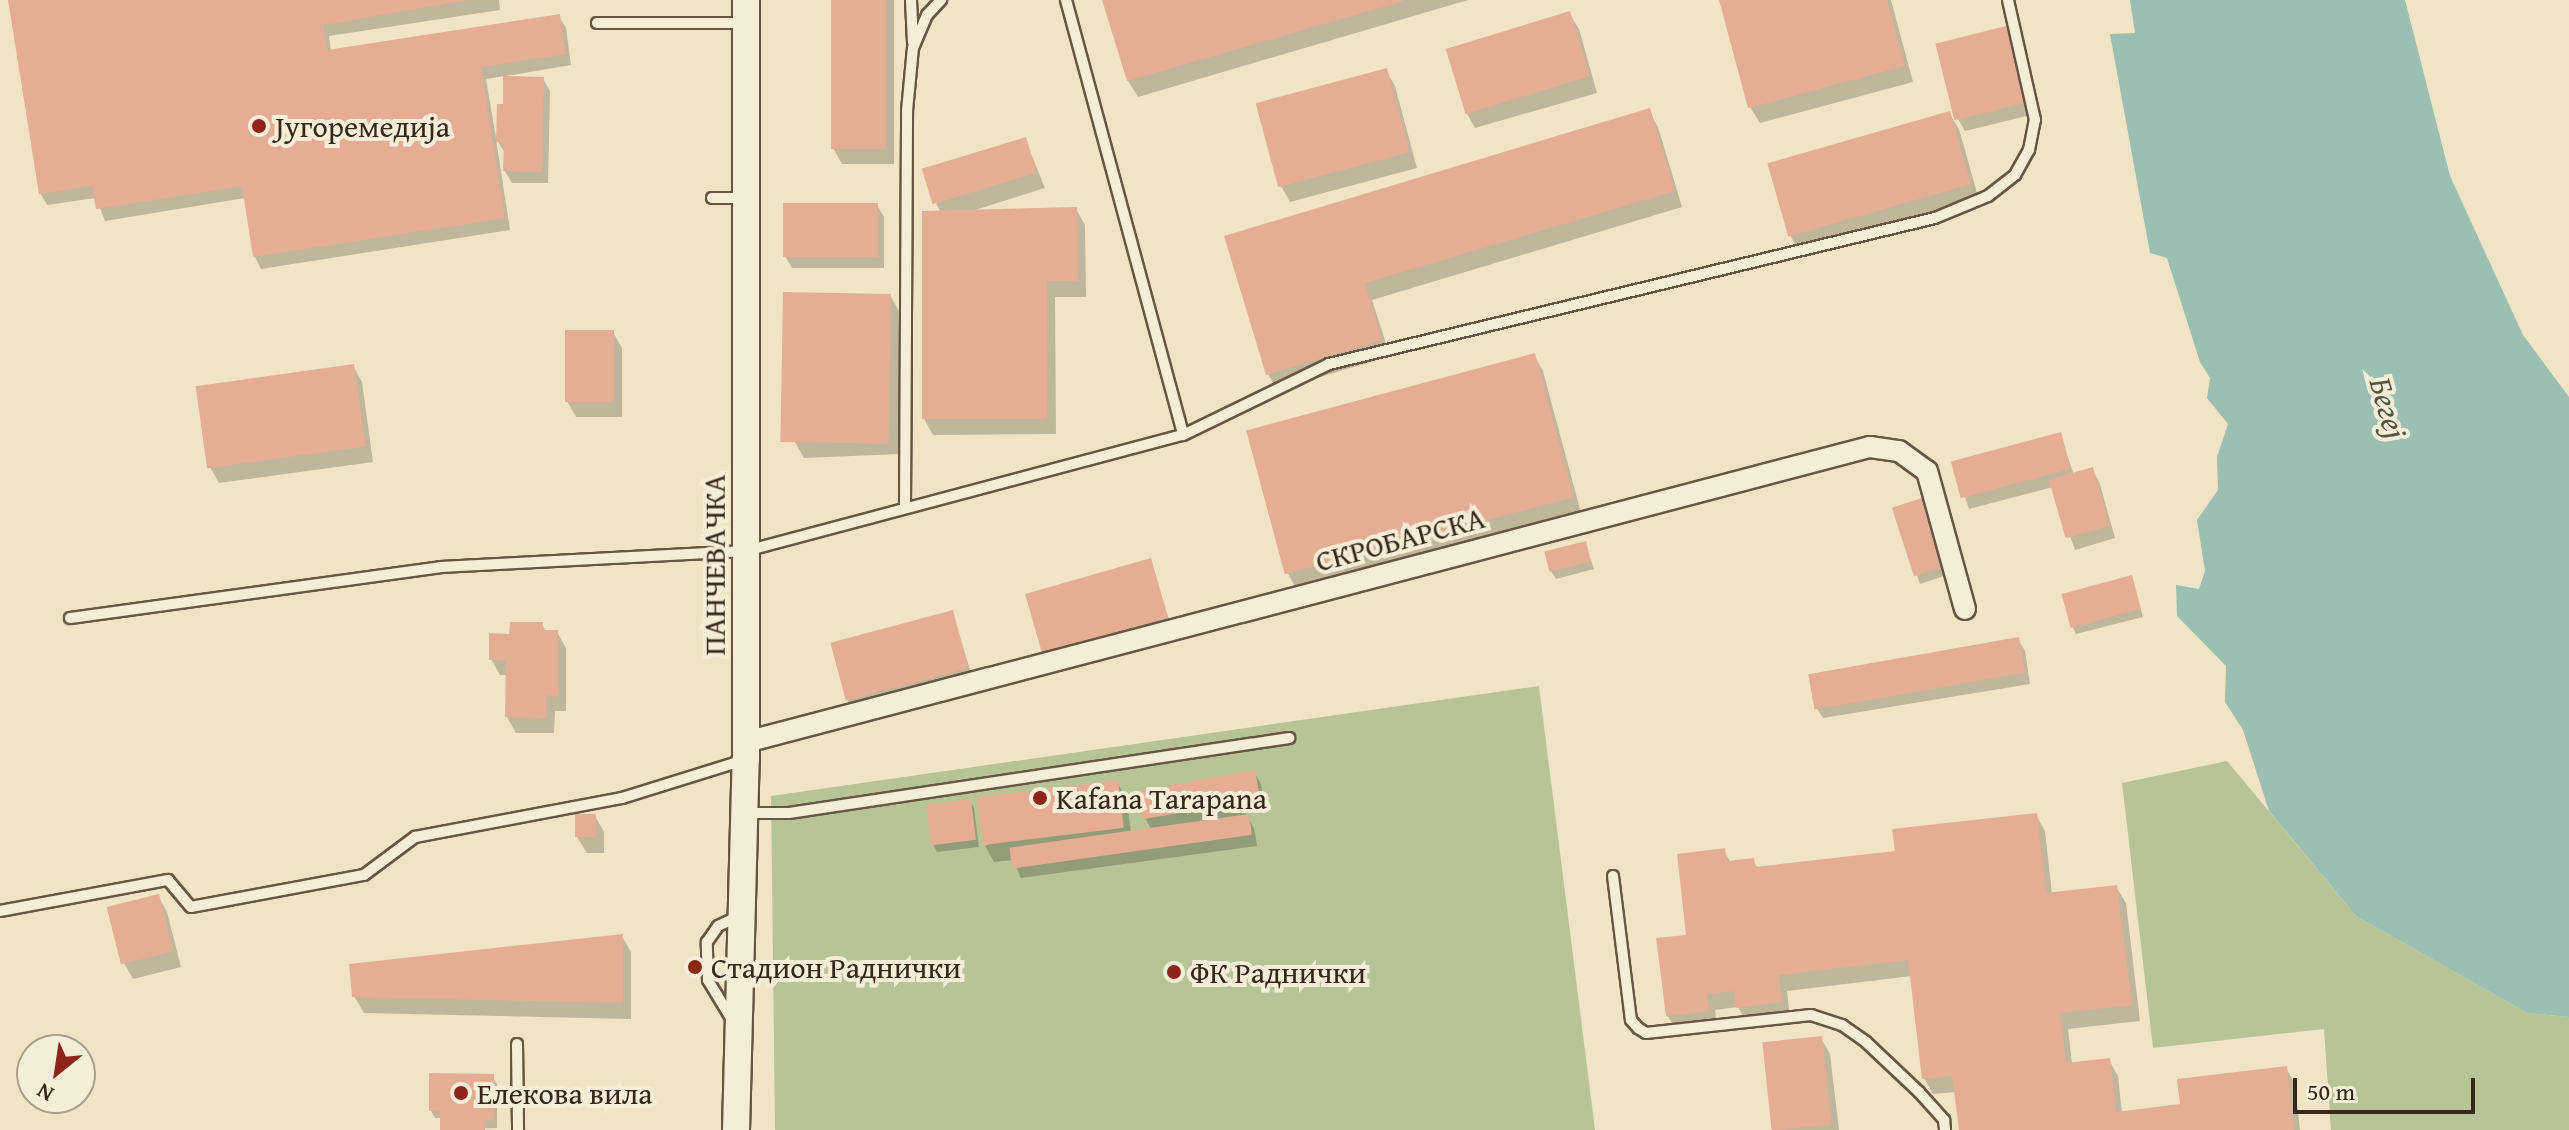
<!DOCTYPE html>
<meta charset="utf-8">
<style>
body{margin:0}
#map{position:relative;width:2569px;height:1130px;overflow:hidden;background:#f1e4c4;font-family:"Gentium Book Plus",serif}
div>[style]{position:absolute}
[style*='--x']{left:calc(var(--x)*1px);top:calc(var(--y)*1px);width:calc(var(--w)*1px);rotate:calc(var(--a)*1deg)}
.green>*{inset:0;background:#b7c596}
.water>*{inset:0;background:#9bbfb2}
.shadow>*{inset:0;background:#0003;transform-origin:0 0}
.building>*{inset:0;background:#e5ae94;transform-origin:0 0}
.roads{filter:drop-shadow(2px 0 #665643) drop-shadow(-2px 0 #665643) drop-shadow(0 2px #665643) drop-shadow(0 -2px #665643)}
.service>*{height:10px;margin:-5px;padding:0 5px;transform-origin:5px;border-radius:5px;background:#f6edd9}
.minor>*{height:20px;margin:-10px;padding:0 10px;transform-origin:10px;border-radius:10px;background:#f6edd9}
.tertiary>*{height:26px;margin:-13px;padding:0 13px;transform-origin:13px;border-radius:13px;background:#f6edd9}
.dots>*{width:22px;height:22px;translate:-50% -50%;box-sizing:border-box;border:4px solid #f6edd9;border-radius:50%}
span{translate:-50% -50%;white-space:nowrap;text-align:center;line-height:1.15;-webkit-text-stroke:8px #f6edd9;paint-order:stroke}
.poi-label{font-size:30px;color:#372718}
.left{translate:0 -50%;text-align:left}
.street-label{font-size:30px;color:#372718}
.water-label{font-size:32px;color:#555546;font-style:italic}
.north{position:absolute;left:16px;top:1034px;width:80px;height:80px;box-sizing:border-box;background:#f6edd9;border:2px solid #aa9e8c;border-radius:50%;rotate:210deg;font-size:22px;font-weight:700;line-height:32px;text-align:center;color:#372718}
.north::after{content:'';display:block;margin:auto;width:28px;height:36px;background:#8f2418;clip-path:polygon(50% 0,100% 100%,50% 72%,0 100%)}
.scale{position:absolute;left:2293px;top:1078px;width:182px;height:36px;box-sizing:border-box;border:4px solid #372718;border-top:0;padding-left:10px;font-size:24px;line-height:28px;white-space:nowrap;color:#372718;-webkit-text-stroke:6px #f6edd9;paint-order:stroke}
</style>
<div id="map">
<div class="green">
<i style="clip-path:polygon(1539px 686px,1595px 1130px,775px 1130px,771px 796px)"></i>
<i style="clip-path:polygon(2227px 761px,2356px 916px,2527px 1013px,2569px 1017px,2569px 1130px,2331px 1130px,2324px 1029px,2153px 1048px,2122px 783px)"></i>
</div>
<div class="water">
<i style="clip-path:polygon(2130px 0,2405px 0,2450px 176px,2523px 335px,2569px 397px,2569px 1017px,2527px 1013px,2356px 916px,2269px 811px,2243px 730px,2225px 702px,2226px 666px,2177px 616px,2176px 585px,2199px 589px,2205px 571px,2197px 520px,2218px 490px,2217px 457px,2228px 424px,2207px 398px,2210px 378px,2200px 362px,2167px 258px,2150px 253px,2110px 34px,2135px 33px)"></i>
</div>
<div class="shadow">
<i style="clip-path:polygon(evenodd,10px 0,499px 0,500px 10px,329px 36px,331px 52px,559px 16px,566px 28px,571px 65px,506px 76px,543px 79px,550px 91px,548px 183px,512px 183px,505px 171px,505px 153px,496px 139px,510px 230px,261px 269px,255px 257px,245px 198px,105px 221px,96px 198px,47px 205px,40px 193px,10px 0,505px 76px,505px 106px,496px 138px,486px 79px,505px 76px)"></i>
<i style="clip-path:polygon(833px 0,894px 0,894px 164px,842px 164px,833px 148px)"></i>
<i style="clip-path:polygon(1104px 0,1468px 0,1138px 97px,1128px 81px)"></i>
<i style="clip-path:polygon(1721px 0,1891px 0,1913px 82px,1760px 123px,1750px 107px)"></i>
<i style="clip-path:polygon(1569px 13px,1579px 29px,1597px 93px,1475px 128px,1466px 112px)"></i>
<i style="clip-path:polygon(2009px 27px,2035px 114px,1965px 131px,1958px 119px)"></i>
<i style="clip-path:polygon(1386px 70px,1395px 86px,1417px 168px,1290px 202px,1281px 186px)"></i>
<i style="clip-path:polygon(1649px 111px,1658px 127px,1682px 207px,1372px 300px,1390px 356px,1277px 390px,1268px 374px,1227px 238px)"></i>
<i style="clip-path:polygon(1949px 113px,1959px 129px,1979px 200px,1799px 251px,1790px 235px,1769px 164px)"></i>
<i style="clip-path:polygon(1025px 139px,1045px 188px,975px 210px,1076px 209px,1085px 225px,1086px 297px,1055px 297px,1056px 434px,933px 435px,924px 419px,941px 212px,936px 204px)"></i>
<i style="clip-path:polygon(877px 205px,884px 217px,884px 268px,792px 268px,785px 256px)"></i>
<i style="clip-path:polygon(890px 295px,899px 311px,900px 454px,804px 458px,795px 442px)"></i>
<i style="clip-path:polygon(613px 332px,622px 348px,622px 417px,576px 417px,567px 401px)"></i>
<i style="clip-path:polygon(1534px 355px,1543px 371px,1581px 513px,1296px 588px,1287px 572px)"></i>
<i style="clip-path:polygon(353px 366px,362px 382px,373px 462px,219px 483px,210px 467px)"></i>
<i style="clip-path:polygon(2060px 435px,2074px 475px,2092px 470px,2099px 481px,2115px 538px,2075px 550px,2053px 487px,1969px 509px,1953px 462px)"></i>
<i style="clip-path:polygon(1893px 509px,1950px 574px,1920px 584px)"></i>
<i style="clip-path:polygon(1585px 543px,1594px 569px,1556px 579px,1551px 571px)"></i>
<i style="left:1150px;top:561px;width:68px;height:126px;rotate:72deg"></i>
<i style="clip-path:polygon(2131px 577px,2143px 617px,2076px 634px,2072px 626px)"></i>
<i style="clip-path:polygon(952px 612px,972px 676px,852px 709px,848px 701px)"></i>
<i style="clip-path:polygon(542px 624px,546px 632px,557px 632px,566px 648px,566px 711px,555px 711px,554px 733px,516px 733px,507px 717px,507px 675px,500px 675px,491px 659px,511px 636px)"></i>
<i style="clip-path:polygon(2018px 639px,2025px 651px,2030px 684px,1823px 718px,1816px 707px)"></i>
<i style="clip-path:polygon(1254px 772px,1261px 784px,1265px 810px,1246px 813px,1254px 828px,1257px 846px,1021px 878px,1013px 860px,994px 862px,985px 846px,1117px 782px,1126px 798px,1131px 832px,1151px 829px,1144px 816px)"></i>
<i style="clip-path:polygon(970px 801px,974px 808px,979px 847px,937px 852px,933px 844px)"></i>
<i style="clip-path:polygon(2036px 815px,2045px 831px,2052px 894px,2116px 887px,2126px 903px,2140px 1021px,2068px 1029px,2072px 1064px,2109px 1060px,2118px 1076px,2122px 1113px,2182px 1106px,2286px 1068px,2295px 1084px,2300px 1130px,1961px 1130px,1956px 1092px,1933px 1094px,1924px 1078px,1912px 976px,1787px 991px,1790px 1018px,1747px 1023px,1738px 1007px,1715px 1010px,1717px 1026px,1677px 1031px,1667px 1015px,1688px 936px,1724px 851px,1731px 863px,1753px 860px,1758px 869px,1897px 853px)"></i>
<i style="clip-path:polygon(595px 816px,604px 832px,604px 853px,587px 853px,577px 837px)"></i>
<i style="clip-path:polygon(158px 896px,167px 912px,181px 967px,133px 979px,124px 963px)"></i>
<i style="clip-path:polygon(622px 936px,631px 952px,631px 1019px,364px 1013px,354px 996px)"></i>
<i style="clip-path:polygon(1821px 1038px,1830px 1054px,1839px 1130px,1774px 1130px,1764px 1045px)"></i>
<i style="clip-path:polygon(492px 1076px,497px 1084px,497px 1128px,442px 1130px,442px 1118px,435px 1118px,431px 1111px)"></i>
</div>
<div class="building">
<i style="clip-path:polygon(8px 0,469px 0,323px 25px,327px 50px,560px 14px,566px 54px,481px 67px,505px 218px,253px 257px,242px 186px,96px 209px,92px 186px,39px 194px)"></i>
<i style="left:831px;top:0;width:55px;height:149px"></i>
<i style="clip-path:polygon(1102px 0,1402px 0,1403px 1px,1127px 81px)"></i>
<i style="clip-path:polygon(1719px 0,1887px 0,1905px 66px,1748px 108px)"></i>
<i style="left:1570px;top:11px;width:68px;height:130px;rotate:73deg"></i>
<i style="left:2010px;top:25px;width:79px;height:77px;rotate:76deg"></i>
<i style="left:1387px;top:68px;width:87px;height:136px;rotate:75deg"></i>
<i style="clip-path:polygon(503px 76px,544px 77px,542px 172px,503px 171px,504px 142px,496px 142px,497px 104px,503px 104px)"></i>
<i style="clip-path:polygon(1650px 108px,1675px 191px,1365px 283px,1382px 340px,1266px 375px,1224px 236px)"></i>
<i style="left:1950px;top:111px;width:76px;height:190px;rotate:74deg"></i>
<i style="left:1026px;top:137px;width:37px;height:109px;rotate:73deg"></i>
<i style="left:783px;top:203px;width:95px;height:54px"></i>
<i style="clip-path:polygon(1077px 207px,1078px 281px,1047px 281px,1047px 419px,922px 419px,922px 211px)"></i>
<i style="left:783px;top:292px;width:108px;height:150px;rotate:1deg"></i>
<i style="left:565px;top:330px;width:49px;height:72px"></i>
<i style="left:1535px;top:353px;width:149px;height:299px;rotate:75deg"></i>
<i style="left:354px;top:364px;width:83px;height:160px;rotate:82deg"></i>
<i style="left:2061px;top:432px;width:38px;height:114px;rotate:75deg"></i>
<i style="left:2093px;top:467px;width:61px;height:46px;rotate:74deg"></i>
<i style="left:1925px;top:497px;width:72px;height:35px;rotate:72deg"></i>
<i style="left:1586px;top:541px;width:21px;height:43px;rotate:76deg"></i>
<i style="left:1151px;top:558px;width:62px;height:131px;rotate:74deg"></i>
<i style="left:2132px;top:575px;width:35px;height:73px;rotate:75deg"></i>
<i style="left:953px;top:610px;width:60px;height:127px;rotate:75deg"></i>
<i style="clip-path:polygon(510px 622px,543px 622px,543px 630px,558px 630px,558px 696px,546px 695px,546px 718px,505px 717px,506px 660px,489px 660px,489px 633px,509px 634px)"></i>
<i style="left:2019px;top:637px;width:36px;height:214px;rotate:80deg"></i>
<i style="left:1255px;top:770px;width:29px;height:119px;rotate:80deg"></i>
<i style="left:1118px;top:780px;width:48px;height:142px;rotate:83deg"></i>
<i style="left:971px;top:799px;width:41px;height:45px;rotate:83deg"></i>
<i style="clip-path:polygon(2037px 813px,2046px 893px,2117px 885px,2132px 1005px,2060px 1013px,2066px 1063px,2110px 1058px,2116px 1112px,2180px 1104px,2177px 1079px,2287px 1066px,2294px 1130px,1959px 1130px,1952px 1076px,1922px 1079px,1908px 960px,1779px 975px,1782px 1002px,1736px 1008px,1734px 991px,1707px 994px,1709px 1011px,1666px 1016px,1656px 938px,1686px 935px,1677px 854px,1725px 848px,1727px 861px,1754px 858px,1755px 867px,1895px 851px,1892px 829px)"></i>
<i style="left:575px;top:814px;width:21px;height:23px"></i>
<i style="left:1249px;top:814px;width:21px;height:242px;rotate:82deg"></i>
<i style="left:159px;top:894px;width:59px;height:54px;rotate:76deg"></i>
<i style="clip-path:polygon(623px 934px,623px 1003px,352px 997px,349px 964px)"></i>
<i style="left:1822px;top:1036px;width:89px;height:60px;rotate:84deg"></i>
<i style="clip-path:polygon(429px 1073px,494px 1074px,494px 1121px,485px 1120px,485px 1130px,440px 1130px,440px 1111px,429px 1111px)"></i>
</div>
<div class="roads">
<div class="service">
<i style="--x:911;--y:0;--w:42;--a:87.3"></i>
<i style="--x:1066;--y:0;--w:450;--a:74.9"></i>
<i style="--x:597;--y:23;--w:147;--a:0"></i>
<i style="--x:712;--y:198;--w:32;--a:0"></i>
<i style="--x:905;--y:507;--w:396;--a:-89.7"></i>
<i style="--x:907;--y:111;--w:63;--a:-84.6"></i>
<i style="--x:913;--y:48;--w:36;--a:-67"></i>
<i style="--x:927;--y:15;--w:21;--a:-47"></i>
<i style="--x:70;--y:618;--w:374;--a:-7.8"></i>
<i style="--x:441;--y:567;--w:305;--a:-3"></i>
<i style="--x:746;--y:551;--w:452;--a:-14.9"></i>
<i style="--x:1183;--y:435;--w:162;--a:-25.9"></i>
<i style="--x:1329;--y:364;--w:623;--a:-13.55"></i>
<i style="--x:1935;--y:218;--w:57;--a:-22.5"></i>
<i style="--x:1988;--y:196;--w:34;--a:-38"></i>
<i style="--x:2015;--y:175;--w:29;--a:-61"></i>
<i style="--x:2029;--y:150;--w:31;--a:-79"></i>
<i style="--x:2035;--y:120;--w:123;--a:-102.7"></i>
<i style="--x:746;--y:813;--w:43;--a:0"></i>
<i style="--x:789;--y:813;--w:506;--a:-8.53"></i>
<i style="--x:1613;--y:876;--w:145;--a:82.9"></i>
<i style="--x:1631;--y:1020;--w:11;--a:49"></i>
<i style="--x:1638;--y:1028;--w:9;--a:32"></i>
<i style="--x:1646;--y:1033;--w:166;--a:-6.2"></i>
<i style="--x:1811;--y:1015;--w:33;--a:18"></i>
<i style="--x:1842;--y:1025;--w:29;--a:35"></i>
<i style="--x:1866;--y:1042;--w:73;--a:43.3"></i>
<i style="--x:1919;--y:1092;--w:38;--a:48"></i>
<i style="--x:1944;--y:1120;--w:10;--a:84"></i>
<i style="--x:0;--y:911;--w:171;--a:-10.5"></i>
<i style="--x:168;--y:880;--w:35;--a:50"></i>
<i style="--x:191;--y:907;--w:176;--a:-10.5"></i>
<i style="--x:364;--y:875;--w:64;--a:-36.7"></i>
<i style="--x:415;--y:837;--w:211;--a:-10.7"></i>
<i style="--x:622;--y:798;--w:128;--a:-17.3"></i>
<i style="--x:734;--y:1023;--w:50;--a:-121.2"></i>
<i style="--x:708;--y:980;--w:38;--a:-92"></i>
<i style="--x:707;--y:942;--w:19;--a:-55"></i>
<i style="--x:718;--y:926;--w:23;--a:-25"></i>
<i style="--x:517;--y:1044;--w:86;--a:89.3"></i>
</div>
<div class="minor">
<i style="--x:746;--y:742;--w:1162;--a:-14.71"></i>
<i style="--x:1870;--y:447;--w:29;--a:8"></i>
<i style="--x:1899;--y:451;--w:34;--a:36"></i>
<i style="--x:1927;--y:471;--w:143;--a:74.6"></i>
</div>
<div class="tertiary">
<i style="--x:736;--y:1130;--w:371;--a:-88.5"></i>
<i style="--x:746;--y:759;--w:759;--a:-90"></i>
</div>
</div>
<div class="dots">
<i style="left:259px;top:126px;background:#8f2418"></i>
<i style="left:1040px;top:798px;background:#8f2418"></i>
<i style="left:695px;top:967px;background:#8f2418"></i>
<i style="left:1174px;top:972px;background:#8f2418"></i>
<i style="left:461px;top:1093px;background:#8f2418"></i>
</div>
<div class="poi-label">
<span class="left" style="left:275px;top:126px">Југоремедија</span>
<span class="left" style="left:1056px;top:798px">Kafana Tarapana</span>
<span class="left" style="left:711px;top:967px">Стадион Раднички</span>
<span class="left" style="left:1190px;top:972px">ФК Раднички</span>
<span class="left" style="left:477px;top:1093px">Елекова вила</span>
</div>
<div class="street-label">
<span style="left:1400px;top:539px;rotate:-15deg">СКРОБАРСКА</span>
<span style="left:714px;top:565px;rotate:-90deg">ПАНЧЕВАЧКА</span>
</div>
<div class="water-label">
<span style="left:2388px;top:408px;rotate:74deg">Бегеј</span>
</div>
<div class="north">N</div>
<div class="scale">50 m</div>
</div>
